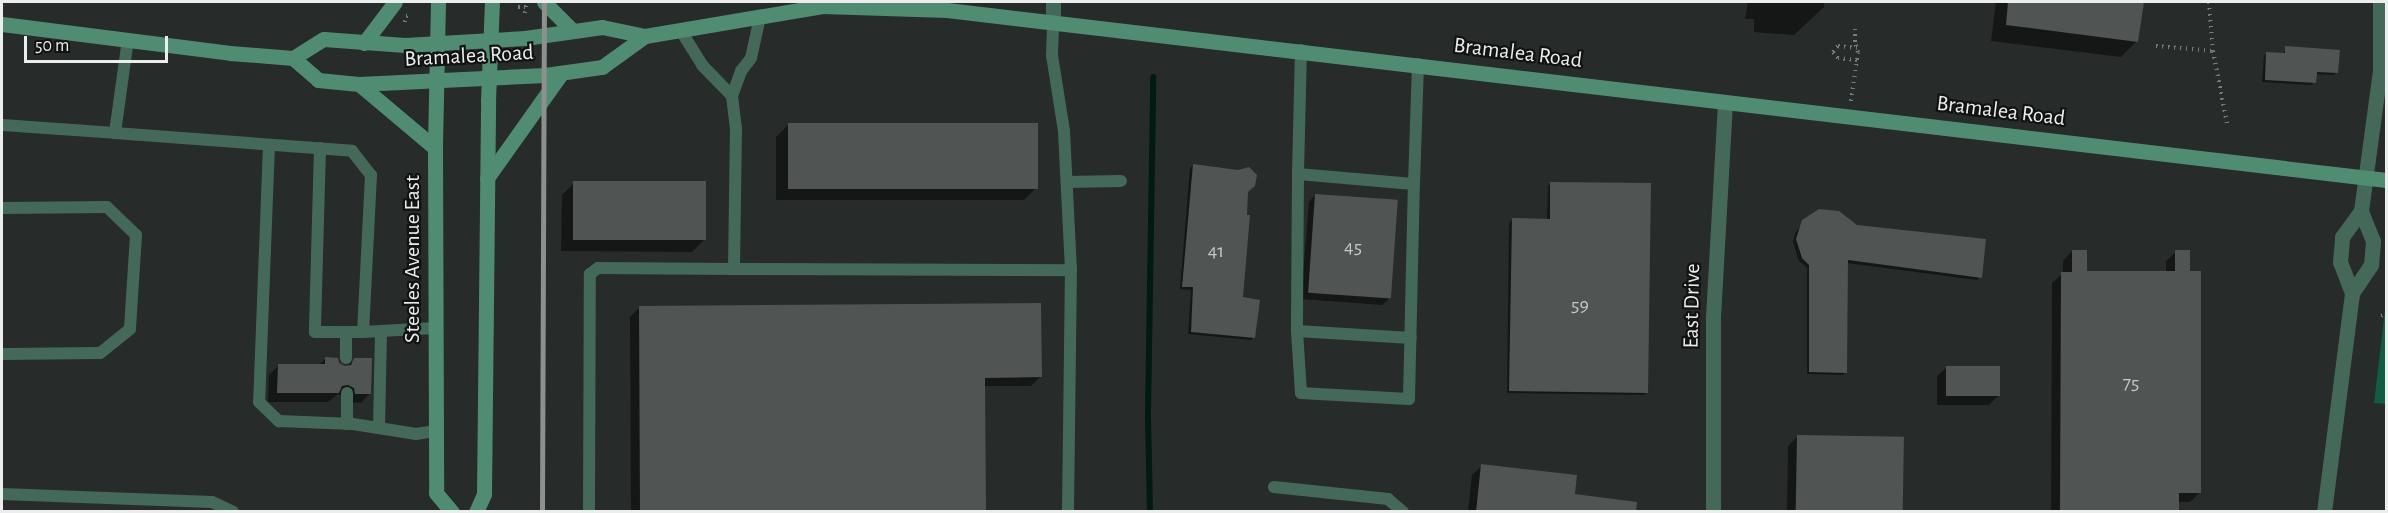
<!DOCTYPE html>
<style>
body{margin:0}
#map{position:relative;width:2388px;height:513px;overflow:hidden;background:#272b29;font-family:"Alegreya Sans",sans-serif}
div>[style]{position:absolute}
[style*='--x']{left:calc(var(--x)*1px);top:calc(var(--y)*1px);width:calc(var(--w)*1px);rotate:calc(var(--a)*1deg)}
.green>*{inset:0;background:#115d42}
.shadow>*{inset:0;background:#0007}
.stream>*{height:6px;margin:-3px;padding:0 3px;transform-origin:3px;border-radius:3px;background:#001b0f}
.building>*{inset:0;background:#505452;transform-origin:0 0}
.path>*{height:4px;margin-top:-2px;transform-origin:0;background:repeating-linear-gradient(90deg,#797c7a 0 1.5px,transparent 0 6px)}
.service>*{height:12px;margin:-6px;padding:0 6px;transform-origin:6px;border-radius:6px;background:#456958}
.tertiary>*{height:15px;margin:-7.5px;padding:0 7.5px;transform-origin:7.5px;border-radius:7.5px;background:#456958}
.secondary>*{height:15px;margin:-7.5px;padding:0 7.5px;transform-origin:7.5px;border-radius:7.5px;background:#508c71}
.rail>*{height:4.5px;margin:-2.25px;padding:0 2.25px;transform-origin:2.25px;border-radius:2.25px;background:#8d908e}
span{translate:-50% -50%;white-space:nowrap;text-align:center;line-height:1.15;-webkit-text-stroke:4.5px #111312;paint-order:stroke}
.number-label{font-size:20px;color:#c5c8c6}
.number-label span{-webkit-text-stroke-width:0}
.street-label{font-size:22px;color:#eceeed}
.frame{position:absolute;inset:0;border:3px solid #eceeed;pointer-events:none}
.scale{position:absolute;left:24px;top:36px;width:144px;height:27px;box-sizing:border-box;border:3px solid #eceeed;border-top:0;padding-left:8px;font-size:18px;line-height:21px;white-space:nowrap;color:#eceeed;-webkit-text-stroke:4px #111312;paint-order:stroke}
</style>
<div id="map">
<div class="green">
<i style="clip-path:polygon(2386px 302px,2386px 404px,2374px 403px)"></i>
</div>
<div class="shadow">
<i style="clip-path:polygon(1748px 2px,1824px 2px,1824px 7px,1794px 35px,1754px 32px,1754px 19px,1745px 19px)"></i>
<i style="clip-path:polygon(1996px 2px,2142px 2px,2137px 41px,2121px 57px,1991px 41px)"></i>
<i style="clip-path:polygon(2286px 48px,2337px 72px,2334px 75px,2315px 74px,2312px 85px,2262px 82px,2264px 56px,2267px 53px,2283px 54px)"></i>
<i style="clip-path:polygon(788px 125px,1036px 188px,1024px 200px,776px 200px,776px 137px)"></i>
<i style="clip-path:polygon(1193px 165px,1242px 298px,1254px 337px,1251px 340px,1188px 334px,1191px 290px,1180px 289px,1190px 168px)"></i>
<i style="clip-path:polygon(574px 183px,704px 240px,692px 252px,561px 251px,562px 195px)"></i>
<i style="clip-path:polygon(1551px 183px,1647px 392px,1644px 395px,1507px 393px,1509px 223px,1512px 220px,1547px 220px,1548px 186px)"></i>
<i style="clip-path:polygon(1315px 195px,1389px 299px,1382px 305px,1301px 299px,1309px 202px)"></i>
<i style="clip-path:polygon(1820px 211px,1980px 277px,1977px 280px,1847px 263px,1846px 372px,1843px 375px,1807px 374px,1807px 268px,1799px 261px,1793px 242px,1795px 233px,1807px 218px)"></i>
<i style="clip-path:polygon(2072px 251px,2086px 273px,2166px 273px,2166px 261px,2176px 252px,2199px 493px,2190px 502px,2177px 502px,2177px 512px,2051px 512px,2052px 283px,2063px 273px,2063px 261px)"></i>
<i style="clip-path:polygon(639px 308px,1040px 377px,1031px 386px,984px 386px,984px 512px,631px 512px,630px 317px)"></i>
<i style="clip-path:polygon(325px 359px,346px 368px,355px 359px,370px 393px,361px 403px,346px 402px,345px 398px,338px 394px,328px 402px,268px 402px,269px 375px,279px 365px,319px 365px)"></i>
<i style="clip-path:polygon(1947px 367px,1999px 395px,1989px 405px,1937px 405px,1937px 376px)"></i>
<i style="clip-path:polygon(1798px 436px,1902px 512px,1787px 512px,1788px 446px)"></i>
<i style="clip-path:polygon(1482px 466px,1573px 495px,1611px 512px,1468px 512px,1472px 475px)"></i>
</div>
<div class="stream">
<i style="--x:1150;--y:512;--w:98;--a:-91.2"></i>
<i style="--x:1148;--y:414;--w:337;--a:-89.1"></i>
</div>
<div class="building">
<i style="clip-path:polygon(2008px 2px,2144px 2px,2138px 42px,2006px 25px)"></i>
<i style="clip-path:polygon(2285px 46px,2340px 50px,2338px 73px,2317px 72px,2316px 83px,2265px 80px,2266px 52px,2285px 53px)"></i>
<i style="left:788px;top:123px;width:250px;height:66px"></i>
<i style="clip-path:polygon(1193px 164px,1238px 170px,1249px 167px,1257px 175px,1255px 186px,1248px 192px,1247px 215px,1250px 215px,1243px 297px,1260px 300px,1255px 338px,1191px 332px,1193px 287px,1182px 287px)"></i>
<i style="left:573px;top:181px;width:133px;height:59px"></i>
<i style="clip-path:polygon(1550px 182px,1651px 183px,1648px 393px,1509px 391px,1512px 218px,1550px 219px)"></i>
<i style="left:1315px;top:194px;width:83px;height:99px;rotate:4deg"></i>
<i style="clip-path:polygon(1819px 209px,1839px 211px,1857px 225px,1986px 239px,1982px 278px,1848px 260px,1847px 373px,1809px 372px,1809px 265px,1802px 258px,1796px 239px,1802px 220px)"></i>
<i style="clip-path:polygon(2072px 250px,2087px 250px,2087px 271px,2175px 271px,2175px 250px,2190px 250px,2190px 271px,2201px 271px,2201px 493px,2179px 493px,2179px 512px,2060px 512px,2061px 272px,2072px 272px)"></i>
<i style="clip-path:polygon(1041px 303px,1042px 377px,985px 378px,986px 512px,640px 512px,639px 306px)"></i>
<i style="clip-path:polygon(325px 357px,338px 358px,339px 363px,345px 366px,351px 365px,354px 358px,372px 358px,371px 394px,355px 394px,354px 388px,348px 385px,342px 386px,339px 393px,277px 393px,278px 364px,325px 364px)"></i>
<i style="left:1946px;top:366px;width:54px;height:30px"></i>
<i style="left:1797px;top:435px;width:107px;height:77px;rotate:1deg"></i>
<i style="clip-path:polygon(1481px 464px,1577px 475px,1575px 494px,1637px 502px,1636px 512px,1476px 512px)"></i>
</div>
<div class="path">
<i style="--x:2209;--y:2;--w:49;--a:85.3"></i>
<i style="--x:2213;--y:51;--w:74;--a:79.1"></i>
<i style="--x:518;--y:7;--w:7;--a:0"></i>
<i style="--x:525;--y:13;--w:11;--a:-80"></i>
<i style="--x:405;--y:22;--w:6;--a:-81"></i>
<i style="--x:406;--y:16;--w:6;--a:-9"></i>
<i style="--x:2156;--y:46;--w:57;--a:5"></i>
<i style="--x:1857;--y:60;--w:19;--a:-174"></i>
<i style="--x:1838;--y:58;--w:8;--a:-130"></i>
<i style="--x:1833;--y:52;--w:8;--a:-50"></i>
<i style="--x:1838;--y:46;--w:19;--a:6"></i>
<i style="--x:1851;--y:101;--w:49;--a:-81.9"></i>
<i style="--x:1858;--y:52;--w:10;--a:-107"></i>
<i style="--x:1855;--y:42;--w:13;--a:-90"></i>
<i style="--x:2381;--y:316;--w:5;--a:-22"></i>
</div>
<div class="service">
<i style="--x:681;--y:31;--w:40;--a:58"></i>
<i style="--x:702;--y:65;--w:43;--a:45.9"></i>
<i style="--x:128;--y:39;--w:95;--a:97.9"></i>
<i style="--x:115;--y:133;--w:238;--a:4.3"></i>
<i style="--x:352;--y:151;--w:31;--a:52"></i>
<i style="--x:371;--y:175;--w:157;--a:92.9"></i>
<i style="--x:363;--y:332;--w:72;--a:-3.2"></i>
<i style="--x:1301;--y:50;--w:124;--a:91.4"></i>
<i style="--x:1298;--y:174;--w:116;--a:4.9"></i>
<i style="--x:1414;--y:184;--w:120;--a:-88.1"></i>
<i style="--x:2;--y:125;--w:113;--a:4"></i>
<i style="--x:269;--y:145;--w:257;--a:92.2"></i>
<i style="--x:259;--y:402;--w:28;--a:44"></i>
<i style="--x:279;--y:421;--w:74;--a:2.3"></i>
<i style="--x:353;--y:424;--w:64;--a:9"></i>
<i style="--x:416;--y:434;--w:20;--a:-9"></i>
<i style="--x:320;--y:148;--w:184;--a:91.6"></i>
<i style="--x:315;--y:332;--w:48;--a:0"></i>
<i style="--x:1298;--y:174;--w:157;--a:90.4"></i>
<i style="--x:1297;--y:331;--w:62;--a:86.3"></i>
<i style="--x:1301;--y:393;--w:108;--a:3.2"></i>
<i style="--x:1409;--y:399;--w:215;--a:-88.7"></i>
<i style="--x:1067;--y:182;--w:54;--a:-1.1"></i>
<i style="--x:2;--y:208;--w:105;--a:-0.5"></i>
<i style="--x:107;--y:207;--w:40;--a:44"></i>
<i style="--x:136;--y:235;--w:94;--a:93.7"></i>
<i style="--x:130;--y:329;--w:38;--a:141"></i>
<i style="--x:100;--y:353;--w:98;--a:179.4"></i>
<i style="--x:734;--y:269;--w:337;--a:0.2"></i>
<i style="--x:1071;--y:270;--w:139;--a:-92.9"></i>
<i style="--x:1064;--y:131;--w:77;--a:-99"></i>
<i style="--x:1052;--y:55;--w:35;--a:-88"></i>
<i style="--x:1297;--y:331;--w:114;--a:3.5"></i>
<i style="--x:346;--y:332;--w:26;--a:90"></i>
<i style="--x:347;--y:424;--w:31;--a:-90"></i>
<i style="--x:379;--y:428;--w:97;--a:-88.8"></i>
<i style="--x:1274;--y:487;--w:115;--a:6"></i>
<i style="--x:1388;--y:499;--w:20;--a:41"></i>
<i style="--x:2;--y:494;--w:210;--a:2.2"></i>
<i style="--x:212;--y:502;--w:23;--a:25"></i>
<i style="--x:589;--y:512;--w:238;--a:-89.8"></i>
<i style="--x:590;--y:274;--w:10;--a:-37"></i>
<i style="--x:598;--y:268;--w:136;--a:0.4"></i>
<i style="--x:734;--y:269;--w:140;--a:-89.2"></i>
<i style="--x:736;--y:129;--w:33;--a:-97"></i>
<i style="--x:732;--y:96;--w:27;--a:-70"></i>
<i style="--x:741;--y:71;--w:16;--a:-52"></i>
<i style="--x:751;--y:58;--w:42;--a:-77.6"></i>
<i style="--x:1068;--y:512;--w:242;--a:-89.3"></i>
</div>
<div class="tertiary">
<i style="--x:1053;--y:20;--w:18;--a:-90"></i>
<i style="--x:2352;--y:293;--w:33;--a:-111"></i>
<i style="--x:2340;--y:262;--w:25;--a:-85"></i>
<i style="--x:2342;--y:237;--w:32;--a:-54"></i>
<i style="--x:2361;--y:211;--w:142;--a:-82.3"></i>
<i style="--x:2380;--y:70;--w:68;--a:-90"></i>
<i style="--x:1713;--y:512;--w:195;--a:-90"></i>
<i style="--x:1713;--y:317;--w:214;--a:-86.8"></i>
<i style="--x:2324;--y:512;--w:221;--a:-82.7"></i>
<i style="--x:2352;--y:293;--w:34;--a:-56"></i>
<i style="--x:2371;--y:265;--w:24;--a:-85"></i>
<i style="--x:2373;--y:241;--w:32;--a:-112"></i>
</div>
<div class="secondary">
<i style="--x:438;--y:2;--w:146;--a:91.2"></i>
<i style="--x:435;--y:148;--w:345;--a:89.8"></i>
<i style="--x:436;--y:493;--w:25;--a:50"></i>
<i style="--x:544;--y:2;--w:41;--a:45"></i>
<i style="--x:2;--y:24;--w:230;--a:7.2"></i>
<i style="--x:230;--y:53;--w:63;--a:4.5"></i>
<i style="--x:293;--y:58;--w:36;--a:-32"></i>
<i style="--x:324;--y:39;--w:81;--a:4.2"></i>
<i style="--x:405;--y:45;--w:120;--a:-3.3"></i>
<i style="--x:525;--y:38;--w:78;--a:-8.1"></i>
<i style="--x:602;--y:27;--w:44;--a:11.8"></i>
<i style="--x:645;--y:36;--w:180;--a:-9.6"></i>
<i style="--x:822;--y:6;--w:125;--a:1.8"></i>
<i style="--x:947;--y:10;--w:1449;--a:6.74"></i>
<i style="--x:364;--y:43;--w:51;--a:-52.9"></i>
<i style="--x:293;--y:58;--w:33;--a:41"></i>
<i style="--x:318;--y:80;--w:41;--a:5.6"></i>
<i style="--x:359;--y:84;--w:186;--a:-2.8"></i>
<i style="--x:545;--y:75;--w:58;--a:-8"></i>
<i style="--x:602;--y:67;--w:53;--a:-35.8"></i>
<i style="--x:359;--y:84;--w:99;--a:40.1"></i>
<i style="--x:487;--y:178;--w:128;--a:-54.6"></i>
<i style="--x:476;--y:512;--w:20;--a:-66"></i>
<i style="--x:484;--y:494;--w:393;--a:-89.4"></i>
<i style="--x:488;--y:101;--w:99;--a:-87.7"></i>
</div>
<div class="rail">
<i style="--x:542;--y:512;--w:510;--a:-89.78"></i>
</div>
<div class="number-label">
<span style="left:1353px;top:247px">45</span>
<span style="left:1216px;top:251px">41</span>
<span style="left:1580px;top:305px">59</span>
<span style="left:2131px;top:383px">75</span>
</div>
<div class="street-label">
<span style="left:1518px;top:53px;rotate:7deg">Bramalea Road</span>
<span style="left:469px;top:56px;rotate:-3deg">Bramalea Road</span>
<span style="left:2001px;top:111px;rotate:7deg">Bramalea Road</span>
<span style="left:413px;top:259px;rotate:-90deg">Steeles Avenue East</span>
<span style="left:1692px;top:306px;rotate:-89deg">East Drive</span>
</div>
<div class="frame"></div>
<div class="scale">50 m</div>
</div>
